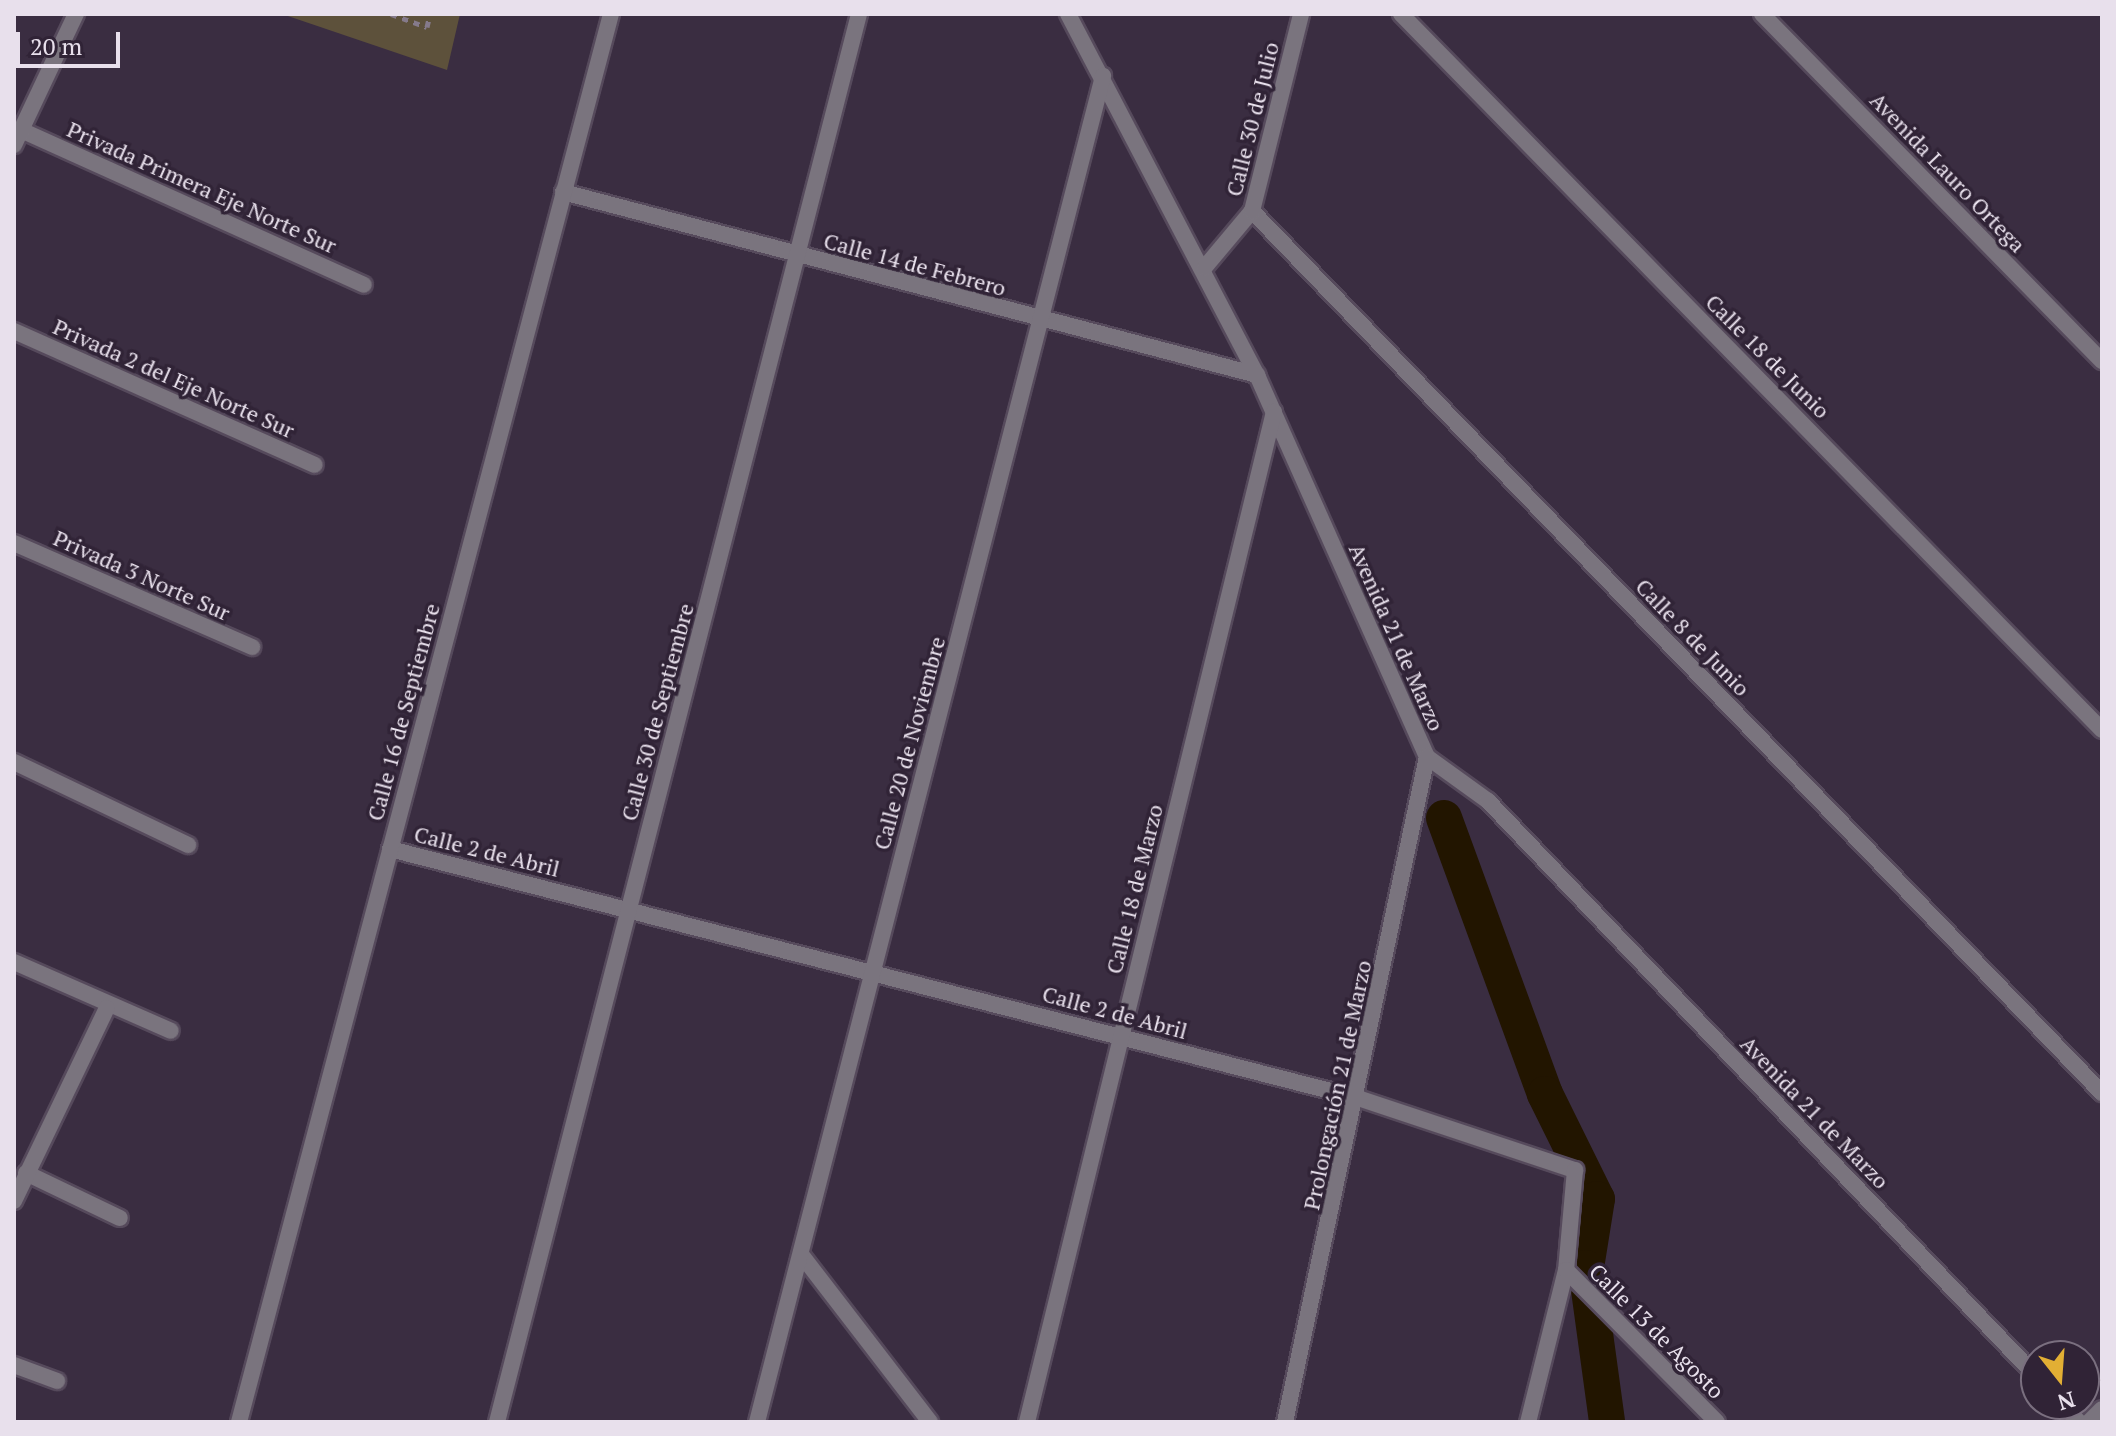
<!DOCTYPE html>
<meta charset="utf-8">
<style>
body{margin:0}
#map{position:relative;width:2116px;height:1436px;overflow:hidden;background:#3a2d41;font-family:"PT Serif",serif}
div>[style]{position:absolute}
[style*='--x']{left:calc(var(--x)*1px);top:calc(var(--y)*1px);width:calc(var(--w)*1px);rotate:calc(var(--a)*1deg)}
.green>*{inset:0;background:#5d513b}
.canal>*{height:36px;margin:-18px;padding:0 18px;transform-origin:18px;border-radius:18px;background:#221500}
.path>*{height:5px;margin-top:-2.5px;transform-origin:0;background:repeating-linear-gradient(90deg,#857a8b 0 6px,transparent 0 12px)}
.roads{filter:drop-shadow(2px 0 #564a5c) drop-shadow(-2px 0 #564a5c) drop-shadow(0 2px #564a5c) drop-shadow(0 -2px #564a5c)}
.street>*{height:16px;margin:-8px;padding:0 8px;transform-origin:8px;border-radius:8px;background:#7a747e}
span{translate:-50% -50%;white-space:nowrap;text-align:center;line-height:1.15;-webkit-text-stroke:7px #302336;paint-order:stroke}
.street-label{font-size:22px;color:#e8e0ec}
.frame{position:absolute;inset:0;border:16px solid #e8e0ec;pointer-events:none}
.north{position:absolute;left:2020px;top:1340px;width:80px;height:80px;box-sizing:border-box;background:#302336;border:2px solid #7a6f7f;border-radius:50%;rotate:163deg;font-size:22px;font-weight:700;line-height:32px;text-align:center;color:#e8e0ec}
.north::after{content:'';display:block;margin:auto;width:28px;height:36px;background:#e2af34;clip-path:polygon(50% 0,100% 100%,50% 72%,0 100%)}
.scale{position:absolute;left:16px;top:32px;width:104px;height:36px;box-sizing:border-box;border:4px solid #e8e0ec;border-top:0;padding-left:10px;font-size:24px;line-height:28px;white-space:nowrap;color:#e8e0ec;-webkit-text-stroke:6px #302336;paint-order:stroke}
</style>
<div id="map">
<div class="green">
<i style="clip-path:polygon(282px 14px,460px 14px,447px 70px)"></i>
</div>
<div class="canal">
<i style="--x:1444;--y:818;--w:294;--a:69.9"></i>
<i style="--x:1545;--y:1094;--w:117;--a:63.7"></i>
<i style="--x:1597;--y:1199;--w:70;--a:99.1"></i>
<i style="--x:1586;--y:1268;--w:155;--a:82.2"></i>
</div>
<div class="path">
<i style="--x:391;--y:14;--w:38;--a:20"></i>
<i style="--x:427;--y:27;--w:13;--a:-77"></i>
</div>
<div class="roads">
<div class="street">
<i style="--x:1068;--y:14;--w:407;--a:62.4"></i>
<i style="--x:1257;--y:375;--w:418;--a:66"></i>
<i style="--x:1427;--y:757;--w:75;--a:35.8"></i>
<i style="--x:1488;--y:801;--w:794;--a:46.38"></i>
<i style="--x:1401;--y:14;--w:1002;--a:45.61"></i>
<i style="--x:1762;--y:14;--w:486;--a:45.6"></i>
<i style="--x:21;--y:130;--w:376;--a:24.3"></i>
<i style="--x:14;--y:145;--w:145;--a:-64.7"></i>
<i style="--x:563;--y:192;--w:718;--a:14.77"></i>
<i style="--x:1252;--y:211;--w:1225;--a:46.06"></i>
<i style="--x:1205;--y:267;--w:73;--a:-50"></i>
<i style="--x:1252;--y:211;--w:203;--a:-76"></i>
<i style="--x:14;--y:331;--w:329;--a:24"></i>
<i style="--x:14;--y:543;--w:260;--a:23.6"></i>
<i style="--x:14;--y:762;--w:193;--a:25.5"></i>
<i style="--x:390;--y:849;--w:1000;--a:14.43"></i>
<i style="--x:1358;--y:1098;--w:229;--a:18.4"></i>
<i style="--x:1575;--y:1170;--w:100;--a:95.1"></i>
<i style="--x:1566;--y:1270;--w:157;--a:104"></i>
<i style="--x:14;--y:962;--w:171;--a:23.7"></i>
<i style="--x:26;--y:1173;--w:104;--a:25.6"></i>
<i style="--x:14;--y:1201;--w:214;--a:-64.3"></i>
<i style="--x:803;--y:1257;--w:208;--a:52.4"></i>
<i style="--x:1566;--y:1270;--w:214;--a:45.2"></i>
<i style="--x:14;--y:1365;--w:46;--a:20.4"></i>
<i style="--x:2062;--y:1404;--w:25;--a:47"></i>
<i style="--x:239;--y:1422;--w:1456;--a:-75.2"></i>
<i style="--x:497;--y:1422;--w:1454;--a:-75.58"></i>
<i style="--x:757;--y:1422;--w:1390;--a:-75.58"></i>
<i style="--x:1027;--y:1422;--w:1040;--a:-76.26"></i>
<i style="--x:1285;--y:1422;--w:680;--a:-77.95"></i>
<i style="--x:2089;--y:1422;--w:18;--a:-45"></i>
</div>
</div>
<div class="street-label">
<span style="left:1252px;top:119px;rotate:-76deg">Calle 30 de Julio</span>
<span style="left:1948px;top:172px;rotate:46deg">Avenida Lauro Ortega</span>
<span style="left:202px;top:187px;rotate:24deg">Privada Primera Eje Norte Sur</span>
<span style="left:915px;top:264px;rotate:15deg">Calle 14 de Febrero</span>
<span style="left:1768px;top:356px;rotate:45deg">Calle 18 de Junio</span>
<span style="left:174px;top:378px;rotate:24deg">Privada 2 del Eje Norte Sur</span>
<span style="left:142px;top:575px;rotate:24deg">Privada 3 Norte Sur</span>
<span style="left:1397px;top:637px;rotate:66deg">Avenida 21 de Marzo</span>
<span style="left:1693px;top:637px;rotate:46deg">Calle 8 de Junio</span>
<span style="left:403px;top:712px;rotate:-75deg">Calle 16 de Septiembre</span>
<span style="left:657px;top:712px;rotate:-75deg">Calle 30 de Septiembre</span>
<span style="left:909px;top:743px;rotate:-75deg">Calle 20 de Noviembre</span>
<span style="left:487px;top:851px;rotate:14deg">Calle 2 de Abril</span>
<span style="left:1134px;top:889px;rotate:-76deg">Calle 18 de Marzo</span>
<span style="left:1115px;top:1012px;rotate:15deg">Calle 2 de Abril</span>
<span style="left:1337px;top:1085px;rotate:-78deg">Prolongación 21 de Marzo</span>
<span style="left:1815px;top:1112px;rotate:46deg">Avenida 21 de Marzo</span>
<span style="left:1657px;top:1331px;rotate:45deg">Calle 13 de Agosto</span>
</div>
<div class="frame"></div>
<div class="north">N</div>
<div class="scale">20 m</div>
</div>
